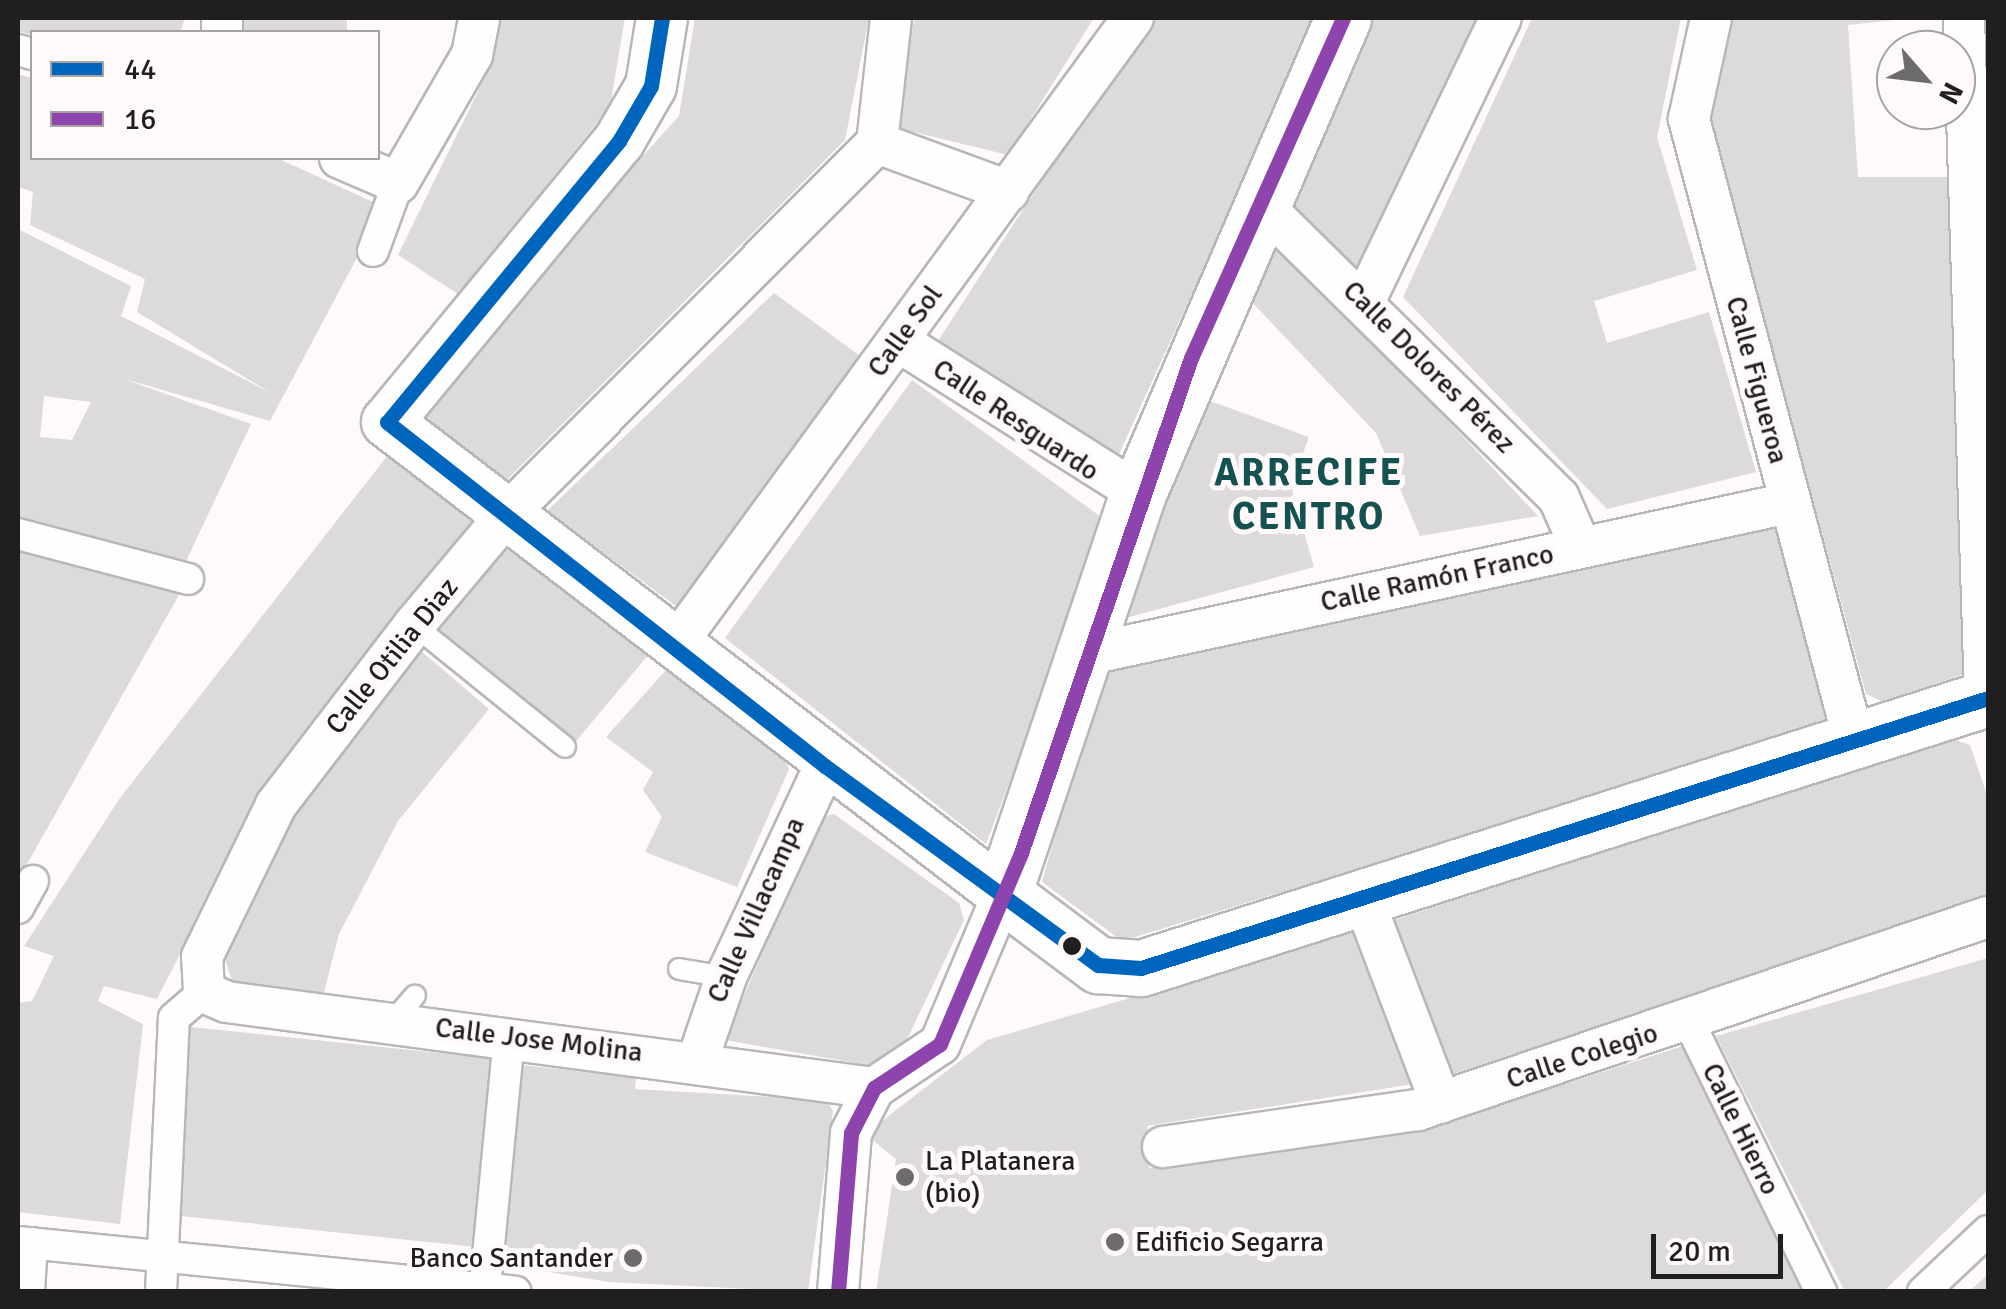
<!DOCTYPE html>
<meta charset="utf-8">
<style>
body{margin:0}
#map{position:relative;width:2006px;height:1309px;overflow:hidden;background:#fefafb;font-family:Signika,sans-serif}
div>[style]{position:absolute}
[style*='--x']{left:calc(var(--x)*1px);top:calc(var(--y)*1px);width:calc(var(--w)*1px);rotate:calc(var(--a)*1deg)}
.building>*{inset:0;background:#dcdada;transform-origin:0 0}
.roads{filter:drop-shadow(2px 0 #b9b6b7) drop-shadow(-2px 0 #b9b6b7) drop-shadow(0 2px #b9b6b7) drop-shadow(0 -2px #b9b6b7)}
.service>*{height:20px;margin:-10px;padding:0 10px;transform-origin:10px;border-radius:10px;background:#fffefe}
.pedestrian>*{height:30px;margin:-15px;padding:0 15px;transform-origin:15px;border-radius:15px;background:#fffefe}
.minor>*{height:40px;margin:-20px;padding:0 20px;transform-origin:20px;border-radius:20px;background:#fffefe}
.tertiary>*{height:50px;margin:-25px;padding:0 25px;transform-origin:25px;border-radius:25px;background:#fffefe}
.secondary>*{height:55px;margin:-27.5px;padding:0 27.5px;transform-origin:27.5px;border-radius:27.5px;background:#fffefe}
.bus-1>*{height:15px;margin:-7.5px;padding:0 7.5px;transform-origin:7.5px;border-radius:7.5px;background:#0065bd}
.bus-2>*{height:15px;margin:-7.5px;padding:0 7.5px;transform-origin:7.5px;border-radius:7.5px;background:#8e44ad}
.dots>*{width:28px;height:28px;translate:-50% -50%;box-sizing:border-box;border:5px solid #fff9fa;border-radius:50%}
span{translate:-50% -50%;white-space:nowrap;text-align:center;line-height:1.15;-webkit-text-stroke:10px #fff9fa;paint-order:stroke}
.street-label{font-size:28px;color:#201e1e}
.poi-label{font-size:28px;color:#201e1e}
.left{translate:0 -50%;text-align:left}
.right{translate:-100% -50%;text-align:right}
.district-label{font-size:38px;color:#145151;font-weight:700;letter-spacing:2.5px}
.frame{position:absolute;inset:0;border:20px solid #201e1e;pointer-events:none}
.legend{position:absolute;left:30px;top:30px;width:350px;height:130px;box-sizing:border-box;background:#fff9fa;border:2px solid #a6a1a2;margin:0;padding:12px 18px;list-style:none;font-size:30px;color:#201e1e}
.legend li{display:flex;align-items:center;gap:20px;height:50px}
.legend b{width:50px;border:2px solid #a6a1a2}
.north{position:absolute;left:1876px;top:30px;width:100px;height:100px;box-sizing:border-box;background:#fff9fa;border:2px solid #a6a1a2;border-radius:50%;rotate:118deg;font-size:28px;font-weight:700;line-height:40px;text-align:center;color:#201e1e}
.north::after{content:'';display:block;margin:auto;width:35px;height:45px;background:#6e6b6b;clip-path:polygon(50% 0,100% 100%,50% 72%,0 100%)}
.scale{position:absolute;left:1651px;top:1234px;width:132px;height:45px;box-sizing:border-box;border:5px solid #201e1e;border-top:0;padding-left:12px;font-size:30px;line-height:35px;white-space:nowrap;color:#201e1e;-webkit-text-stroke:8px #fff9fa;paint-order:stroke}
</style>
<div id="map">
<div class="building">
<i style="clip-path:polygon(18px 18px,185px 18px,180px 32px,32px 35px,18px 31px)"></i>
<i style="left:241px;top:18px;width:106px;height:14px"></i>
<i style="clip-path:polygon(493px 18px,625px 18px,610px 107px,458px 294px,398px 255px,487px 73px)"></i>
<i style="clip-path:polygon(695px 18px,869px 18px,845px 140px,503px 484px,408px 415px,679px 116px)"></i>
<i style="clip-path:polygon(915px 18px,1094px 18px,1008px 155px,889px 126px)"></i>
<i style="clip-path:polygon(1147px 18px,1317px 18px,1115px 463px,938px 341px)"></i>
<i style="clip-path:polygon(1368px 18px,1479px 18px,1359px 275px,1282px 204px)"></i>
<i style="clip-path:polygon(1532px 18px,1681px 18px,1657px 137px,1697px 270px,1594px 301px,1607px 343px,1709px 312px,1756px 472px,1607px 509px,1403px 297px)"></i>
<i style="clip-path:polygon(1729px 18px,1913px 18px,1848px 25px,1858px 177px,1947px 177px,1965px 674px,1882px 701px,1866px 694px,1707px 108px)"></i>
<i style="clip-path:polygon(evenodd,18px 74px,32px 78px,32px 158px,277px 158px,384px 207px,270px 421px,121px 378px,251px 424px,186px 561px,18px 517px,18px 229px,131px 286px,121px 316px,271px 393px,137px 312px,145px 279px,30px 225px,33px 192px,18px 187px,18px 74px,44px 396px,91px 402px,72px 440px,40px 437px,44px 396px)"></i>
<i style="clip-path:polygon(1278px 240px,1538px 516px,1420px 536px,1376px 433px,1248px 298px)"></i>
<i style="clip-path:polygon(774px 293px,863px 358px,680px 609px,547px 511px)"></i>
<i style="clip-path:polygon(912px 380px,1108px 522px,986px 844px,725px 638px)"></i>
<i style="clip-path:polygon(1202px 398px,1309px 437px,1291px 486px,1314px 567px,1122px 619px)"></i>
<i style="clip-path:polygon(388px 455px,474px 523px,261px 797px,157px 999px,104px 986px,98px 1001px,143px 1024px,120px 1224px,18px 1212px,18px 1003px,32px 1001px,54px 956px,24px 946px,120px 798px)"></i>
<i style="clip-path:polygon(1779px 520px,1834px 723px,1122px 941px,1042px 882px,1100px 672px)"></i>
<i style="left:510px;top:535px;width:183px;height:120px;rotate:40deg"></i>
<i style="clip-path:polygon(18px 546px,180px 593px,18px 880px)"></i>
<i style="clip-path:polygon(421px 651px,489px 709px,398px 821px,339px 934px,323px 996px,234px 988px,224px 955px,285px 824px)"></i>
<i style="clip-path:polygon(675px 660px,774px 738px,789px 769px,737px 887px,645px 852px,662px 817px,643px 790px,653px 772px,606px 737px)"></i>
<i style="clip-path:polygon(1952px 739px,1970px 745px,1988px 798px,1988px 901px,1449px 1075px,1391px 921px)"></i>
<i style="clip-path:polygon(834px 814px,959px 903px,964px 920px,900px 1054px,878px 1067px,725px 1040px,820px 817px)"></i>
<i style="clip-path:polygon(1365px 929px,1420px 1083px,1147px 1126px,1149px 1168px,1416px 1132px,1689px 1044px,1809px 1292px,876px 1292px,896px 1159px,865px 1134px,987px 1040px)"></i>
<i style="clip-path:polygon(1988px 958px,1988px 1190px,1883px 1292px,1845px 1292px,1716px 1036px)"></i>
<i style="left:191px;top:1027px;width:304px;height:189px;rotate:6deg"></i>
<i style="clip-path:polygon(523px 1065px,636px 1078px,635px 1089px,826px 1100px,833px 1111px,808px 1292px,609px 1282px,501px 1264px)"></i>
<i style="clip-path:polygon(1988px 1274px,1988px 1292px,1969px 1292px)"></i>
</div>
<div class="roads">
<div class="service">
<i style="--x:414;--y:625;--w:194;--a:38.9"></i>
<i style="--x:679;--y:969;--w:48;--a:9.7"></i>
<i style="--x:392;--y:1022;--w:35;--a:-49"></i>
</div>
<div class="pedestrian">
<i style="--x:18;--y:50;--w:15;--a:16"></i>
<i style="--x:373;--y:251;--w:72;--a:-69.8"></i>
<i style="--x:18;--y:534;--w:176;--a:14.8"></i>
<i style="--x:18;--y:908;--w:31;--a:-61"></i>
<i style="--x:1688;--y:1020;--w:303;--a:63.9"></i>
<i style="--x:18;--y:1242;--w:500;--a:5.7"></i>
<i style="--x:485;--y:1287;--w:251;--a:-84.5"></i>
<i style="--x:29;--y:1292;--w:49;--a:-86.5"></i>
<i style="--x:161;--y:1292;--w:274;--a:-87.3"></i>
<i style="--x:174;--y:1018;--w:40;--a:-41"></i>
<i style="--x:1923;--y:1292;--w:89;--a:-43.2"></i>
</div>
<div class="minor">
<i style="--x:1711;--y:18;--w:103;--a:102.3"></i>
<i style="--x:1689;--y:119;--w:644;--a:75.14"></i>
<i style="--x:1964;--y:18;--w:681;--a:88.23"></i>
<i style="--x:222;--y:32;--w:14;--a:-90"></i>
<i style="--x:877;--y:143;--w:140;--a:20.1"></i>
<i style="--x:877;--y:143;--w:126;--a:-83.6"></i>
<i style="--x:340;--y:158;--w:63;--a:23.3"></i>
<i style="--x:398;--y:183;--w:148;--a:-60"></i>
<i style="--x:472;--y:55;--w:38;--a:-79"></i>
<i style="--x:1259;--y:202;--w:421;--a:44.6"></i>
<i style="--x:1559;--y:498;--w:52;--a:66.4"></i>
<i style="--x:1365;--y:300;--w:313;--a:-64.3"></i>
<i style="--x:898;--y:341;--w:284;--a:32.3"></i>
<i style="--x:676;--y:644;--w:775;--a:-53.87"></i>
<i style="--x:1085;--y:655;--w:720;--a:-12.18"></i>
<i style="--x:1363;--y:898;--w:219;--a:69.2"></i>
<i style="--x:698;--y:1059;--w:87;--a:-71.1"></i>
<i style="--x:726;--y:977;--w:233;--a:-64.9"></i>
<i style="--x:874;--y:1088;--w:653;--a:-172.43"></i>
<i style="--x:227;--y:1002;--w:25;--a:-157"></i>
<i style="--x:204;--y:992;--w:35;--a:-93"></i>
<i style="--x:202;--y:957;--w:169;--a:-64"></i>
<i style="--x:276;--y:805;--w:227;--a:-52.5"></i>
<i style="--x:414;--y:625;--w:146;--a:-50"></i>
<i style="--x:508;--y:513;--w:523;--a:-45.08"></i>
<i style="--x:1163;--y:1147;--w:258;--a:-8.3"></i>
<i style="--x:1418;--y:1110;--w:602;--a:-18.71"></i>
<i style="--x:838;--y:1292;--w:160;--a:-85.3"></i>
<i style="--x:851;--y:1133;--w:51;--a:-62.9"></i>
<i style="--x:874;--y:1088;--w:79;--a:-33.7"></i>
<i style="--x:940;--y:1044;--w:163;--a:-67.2"></i>
</div>
<div class="tertiary">
<i style="--x:662;--y:18;--w:69;--a:99.2"></i>
<i style="--x:651;--y:86;--w:64;--a:120.2"></i>
<i style="--x:619;--y:141;--w:364;--a:129.5"></i>
<i style="--x:387;--y:422;--w:776;--a:37.46"></i>
</div>
<div class="secondary">
<i style="--x:1343;--y:18;--w:517;--a:113.34"></i>
<i style="--x:1138;--y:493;--w:423;--a:108.6"></i>
<i style="--x:1003;--y:894;--w:119;--a:36.8"></i>
<i style="--x:1098;--y:965;--w:43;--a:4"></i>
<i style="--x:1141;--y:968;--w:889;--a:-17.68"></i>
</div>
</div>
<div class="bus-1">
<i style="--x:662;--y:18;--w:69;--a:99.2"></i>
<i style="--x:651;--y:86;--w:64;--a:120.2"></i>
<i style="--x:619;--y:141;--w:364;--a:129.5"></i>
<i style="--x:387;--y:422;--w:557;--a:38.15"></i>
<i style="--x:825;--y:766;--w:338;--a:36.1"></i>
<i style="--x:1098;--y:965;--w:43;--a:4"></i>
<i style="--x:1141;--y:968;--w:889;--a:-17.68"></i>
</div>
<div class="bus-2">
<i style="--x:838;--y:1292;--w:160;--a:-85.3"></i>
<i style="--x:851;--y:1133;--w:51;--a:-62.9"></i>
<i style="--x:874;--y:1088;--w:79;--a:-33.7"></i>
<i style="--x:940;--y:1044;--w:207;--a:-67"></i>
<i style="--x:1021;--y:853;--w:523;--a:-71.05"></i>
<i style="--x:1191;--y:358;--w:372;--a:-65.9"></i>
</div>
<div class="dots">
<i style="left:1072px;top:946px;background:#201e1e"></i>
<i style="left:905px;top:1177px;background:#6e6b6b"></i>
<i style="left:1115px;top:1242px;background:#6e6b6b"></i>
<i style="left:633px;top:1258px;background:#6e6b6b"></i>
</div>
<div class="street-label">
<span style="left:905px;top:331px;rotate:-54deg">Calle Sol</span>
<span style="left:1429px;top:367px;rotate:45deg">Calle Dolores Pérez</span>
<span style="left:1757px;top:380px;rotate:75deg">Calle Figueroa</span>
<span style="left:1016px;top:420px;rotate:34deg">Calle Resguardo</span>
<span style="left:1437px;top:578px;rotate:-12deg">Calle Ramón Franco</span>
<span style="left:392px;top:656px;rotate:-51deg">Calle Otilia Diaz</span>
<span style="left:756px;top:910px;rotate:-66deg">Calle Villacampa</span>
<span style="left:539px;top:1040px;rotate:7deg">Calle Jose Molina</span>
<span style="left:1582px;top:1056px;rotate:-18deg">Calle Colegio</span>
<span style="left:1741px;top:1129px;rotate:64deg">Calle Hierro</span>
</div>
<div class="poi-label">
<span class="left" style="left:925px;top:1177px">La Platanera<br>(bio)</span>
<span class="left" style="left:1135px;top:1242px">Edificio Segarra</span>
<span class="right" style="left:613px;top:1258px">Banco Santander</span>
</div>
<div class="district-label">
<span style="left:1309px;top:495px">ARRECIFE<br>CENTRO</span>
</div>
<div class="frame"></div>
<ul class="legend">
<li><b style="height:12px;background:#0065bd"></b>44</li>
<li><b style="height:12px;background:#8e44ad"></b>16</li>
</ul>
<div class="north">N</div>
<div class="scale">20 m</div>
</div>
